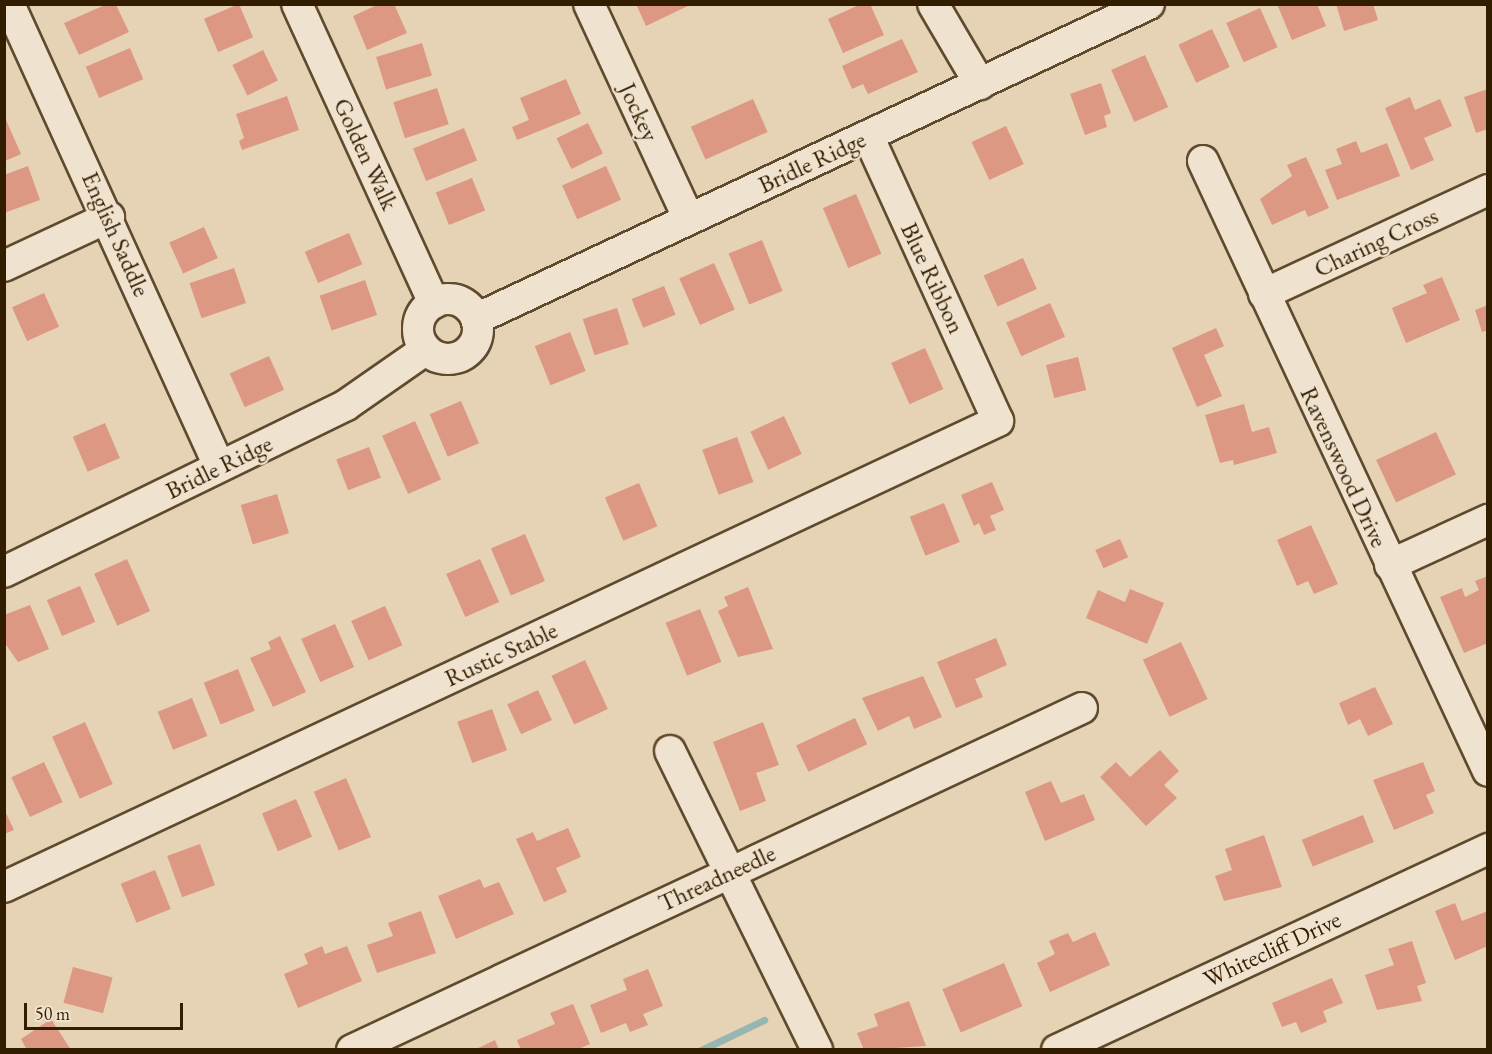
<!DOCTYPE html>
<style>
body{margin:0}
#map{position:relative;width:1492px;height:1054px;overflow:hidden;background:#e6d2b4;font-family:"EB Garamond",serif}
div>[style]{position:absolute}
[style*='--x']{left:calc(var(--x)*1px);top:calc(var(--y)*1px);width:calc(var(--w)*1px);rotate:calc(var(--a)*1deg)}
.stream>*{height:7px;margin:-3.5px;padding:0 3.5px;transform-origin:3.5px;border-radius:3.5px;background:#96b7b1}
.building>*{inset:0;background:#dd9884;transform-origin:0 0}
.roads{filter:drop-shadow(2px 0 #5f4a2d) drop-shadow(-2px 0 #5f4a2d) drop-shadow(0 2px #5f4a2d) drop-shadow(0 -2px #5f4a2d)}
.minor>*{height:30px;margin:-15px;padding:0 15px;transform-origin:15px;border-radius:15px;background:#efe2ce}
.minor>.ring{margin:-15px;padding:0;box-sizing:content-box;background:none;border:30px solid #efe2ce;border-radius:50%}
span{translate:-50% -50%;white-space:nowrap;text-align:center;line-height:1.15;-webkit-text-stroke:4.5px #efe2ce;paint-order:stroke}
.street-label{font-size:24px;color:#321d00}
.frame{position:absolute;inset:0;border:6px solid #321d00;pointer-events:none}
.scale{position:absolute;left:24px;top:1003px;width:159px;height:27px;box-sizing:border-box;border:3px solid #321d00;border-top:0;padding-left:8px;font-size:18px;line-height:21px;white-space:nowrap;color:#321d00;-webkit-text-stroke:4px #efe2ce;paint-order:stroke}
</style>
<div id="map">
<div class="stream">
<i style="--x:701;--y:1050;--w:70;--a:-25.5"></i>
</div>
<div class="building">
<i style="left:239px;top:4px;width:36px;height:38px;rotate:67deg"></i>
<i style="clip-path:polygon(379px 4px,394px 4px,407px 33px,367px 50px,353px 16px)"></i>
<i style="clip-path:polygon(636px 4px,692px 4px,646px 26px)"></i>
<i style="clip-path:polygon(861px 4px,870px 4px,884px 35px,843px 53px,828px 19px)"></i>
<i style="clip-path:polygon(1277px 4px,1317px 4px,1326px 26px,1292px 40px)"></i>
<i style="clip-path:polygon(1336px 4px,1373px 4px,1378px 20px,1344px 31px)"></i>
<i style="clip-path:polygon(105px 5px,116px 5px,129px 32px,79px 55px,64px 23px)"></i>
<i style="left:1260px;top:8px;width:43px;height:37px;rotate:66deg"></i>
<i style="left:1212px;top:29px;width:42px;height:37px;rotate:65deg"></i>
<i style="clip-path:polygon(902px 39px,918px 72px,868px 94px,863px 84px,852px 89px,842px 66px)"></i>
<i style="left:422px;top:43px;width:34px;height:48px;rotate:73deg"></i>
<i style="left:130px;top:48px;width:34px;height:48px;rotate:67deg"></i>
<i style="left:263px;top:50px;width:34px;height:34px;rotate:64deg"></i>
<i style="left:1145px;top:55px;width:57px;height:37px;rotate:66deg"></i>
<i style="clip-path:polygon(566px 79px,581px 114px,517px 140px,512px 127px,529px 120px,520px 98px)"></i>
<i style="clip-path:polygon(1101px 83px,1111px 113px,1104px 116px,1107px 127px,1085px 135px,1070px 94px)"></i>
<i style="left:437px;top:88px;width:38px;height:46px;rotate:72deg"></i>
<i style="clip-path:polygon(1488px 89px,1488px 129px,1476px 133px,1464px 97px)"></i>
<i style="clip-path:polygon(287px 96px,299px 130px,242px 150px,239px 141px,244px 138px,236px 114px)"></i>
<i style="clip-path:polygon(1410px 97px,1415px 110px,1440px 99px,1452px 126px,1424px 138px,1434px 160px,1411px 170px,1385px 108px)"></i>
<i style="left:753px;top:99px;width:36px;height:68px;rotate:66deg"></i>
<i style="clip-path:polygon(6px 120px,21px 154px,5px 161px,5px 121px)"></i>
<i style="left:588px;top:123px;width:34px;height:35px;rotate:64deg"></i>
<i style="left:1006px;top:126px;width:42px;height:38px;rotate:65deg"></i>
<i style="left:464px;top:128px;width:35px;height:55px;rotate:68deg"></i>
<i style="clip-path:polygon(1356px 141px,1361px 153px,1387px 143px,1400px 176px,1337px 200px,1325px 170px,1342px 164px,1336px 149px)"></i>
<i style="clip-path:polygon(1306px 157px,1329px 208px,1308px 217px,1305px 210px,1272px 225px,1260px 199px,1292px 176px,1287px 165px)"></i>
<i style="clip-path:polygon(28px 166px,40px 200px,4px 213px,4px 175px)"></i>
<i style="left:606px;top:166px;width:37px;height:48px;rotate:66deg"></i>
<i style="left:472px;top:178px;width:35px;height:39px;rotate:68deg"></i>
<i style="left:856px;top:194px;width:65px;height:36px;rotate:67deg"></i>
<i style="left:204px;top:227px;width:34px;height:38px;rotate:66deg"></i>
<i style="left:349px;top:233px;width:34px;height:48px;rotate:67deg"></i>
<i style="left:762px;top:240px;width:55px;height:36px;rotate:68deg"></i>
<i style="left:1023px;top:258px;width:34px;height:43px;rotate:66deg"></i>
<i style="left:714px;top:263px;width:51px;height:38px;rotate:66deg"></i>
<i style="left:234px;top:268px;width:37px;height:47px;rotate:71deg"></i>
<i style="clip-path:polygon(1442px 277px,1460px 320px,1406px 343px,1392px 308px,1427px 293px,1423px 285px)"></i>
<i style="left:365px;top:280px;width:37px;height:48px;rotate:71deg"></i>
<i style="left:664px;top:286px;width:31px;height:35px;rotate:68deg"></i>
<i style="left:44px;top:293px;width:37px;height:35px;rotate:66deg"></i>
<i style="left:1050px;top:303px;width:37px;height:48px;rotate:66deg"></i>
<i style="clip-path:polygon(1488px 305px,1488px 330px,1482px 332px,1475px 310px)"></i>
<i style="left:617px;top:308px;width:38px;height:36px;rotate:72deg"></i>
<i style="clip-path:polygon(1216px 328px,1224px 346px,1204px 355px,1222px 396px,1197px 407px,1172px 348px)"></i>
<i style="left:570px;top:332px;width:42px;height:38px;rotate:68deg"></i>
<i style="left:925px;top:348px;width:45px;height:37px;rotate:66deg"></i>
<i style="left:269px;top:356px;width:37px;height:43px;rotate:66deg"></i>
<i style="left:1078px;top:357px;width:34px;height:33px;rotate:76deg"></i>
<i style="left:461px;top:401px;width:46px;height:34px;rotate:67deg"></i>
<i style="clip-path:polygon(1244px 404px,1252px 432px,1269px 427px,1277px 453px,1234px 465px,1233px 460px,1220px 463px,1205px 415px)"></i>
<i style="left:784px;top:416px;width:42px;height:37px;rotate:65deg"></i>
<i style="left:415px;top:421px;width:64px;height:36px;rotate:66deg"></i>
<i style="left:105px;top:423px;width:38px;height:35px;rotate:67deg"></i>
<i style="left:1436px;top:432px;width:47px;height:66px;rotate:65deg"></i>
<i style="left:737px;top:437px;width:48px;height:37px;rotate:70deg"></i>
<i style="left:369px;top:447px;width:33px;height:35px;rotate:69deg"></i>
<i style="clip-path:polygon(992px 482px,1004px 510px,990px 516px,996px 530px,984px 535px,979px 523px,974px 526px,961px 495px)"></i>
<i style="left:639px;top:483px;width:47px;height:37px;rotate:67deg"></i>
<i style="left:277px;top:494px;width:41px;height:38px;rotate:73deg"></i>
<i style="left:944px;top:503px;width:42px;height:37px;rotate:68deg"></i>
<i style="clip-path:polygon(1311px 525px,1338px 584px,1314px 594px,1308px 581px,1297px 586px,1277px 540px)"></i>
<i style="left:525px;top:534px;width:51px;height:37px;rotate:67deg"></i>
<i style="left:1120px;top:539px;width:20px;height:27px;rotate:66deg"></i>
<i style="left:127px;top:559px;width:57px;height:36px;rotate:66deg"></i>
<i style="left:480px;top:559px;width:47px;height:37px;rotate:66deg"></i>
<i style="clip-path:polygon(1488px 576px,1488px 643px,1464px 653px,1440px 597px,1462px 588px,1465px 597px,1479px 590px,1475px 581px)"></i>
<i style="left:80px;top:586px;width:39px;height:36px;rotate:67deg"></i>
<i style="clip-path:polygon(748px 587px,773px 649px,738px 657px,718px 611px,728px 606px,724px 597px)"></i>
<i style="clip-path:polygon(1130px 589px,1164px 603px,1147px 644px,1086px 618px,1098px 590px,1125px 602px)"></i>
<i style="clip-path:polygon(30px 605px,49px 649px,18px 662px,4px 642px,4px 615px)"></i>
<i style="left:385px;top:606px;width:43px;height:37px;rotate:66deg"></i>
<i style="left:700px;top:609px;width:57px;height:37px;rotate:68deg"></i>
<i style="left:335px;top:624px;width:47px;height:37px;rotate:66deg"></i>
<i style="clip-path:polygon(280px 636px,306px 692px,273px 707px,250px 658px,271px 649px,268px 642px)"></i>
<i style="clip-path:polygon(996px 638px,1007px 665px,975px 679px,983px 697px,956px 708px,937px 662px)"></i>
<i style="left:1181px;top:642px;width:63px;height:42px;rotate:65deg"></i>
<i style="left:585px;top:660px;width:54px;height:37px;rotate:65deg"></i>
<i style="left:238px;top:669px;width:45px;height:37px;rotate:68deg"></i>
<i style="clip-path:polygon(923px 676px,942px 717px,914px 729px,909px 716px,878px 731px,862px 698px)"></i>
<i style="clip-path:polygon(1375px 687px,1393px 724px,1368px 736px,1360px 719px,1348px 725px,1339px 703px)"></i>
<i style="left:538px;top:690px;width:33px;height:34px;rotate:65deg"></i>
<i style="left:192px;top:698px;width:41px;height:37px;rotate:68deg"></i>
<i style="left:492px;top:709px;width:44px;height:37px;rotate:70deg"></i>
<i style="left:855px;top:718px;width:29px;height:65px;rotate:65deg"></i>
<i style="left:85px;top:722px;width:68px;height:36px;rotate:66deg"></i>
<i style="clip-path:polygon(763px 722px,779px 765px,756px 773px,766px 801px,740px 811px,713px 742px)"></i>
<i style="clip-path:polygon(1160px 750px,1179px 771px,1164px 785px,1177px 798px,1146px 826px,1100px 777px,1116px 762px,1130px 777px)"></i>
<i style="left:44px;top:762px;width:44px;height:36px;rotate:65deg"></i>
<i style="clip-path:polygon(1423px 762px,1435px 791px,1426px 795px,1434px 813px,1394px 830px,1373px 780px)"></i>
<i style="left:346px;top:778px;width:64px;height:35px;rotate:67deg"></i>
<i style="clip-path:polygon(1051px 781px,1061px 803px,1084px 794px,1095px 820px,1045px 841px,1025px 792px)"></i>
<i style="left:296px;top:799px;width:41px;height:37px;rotate:67deg"></i>
<i style="clip-path:polygon(4px 809px,14px 830px,4px 834px)"></i>
<i style="left:1363px;top:815px;width:29px;height:66px;rotate:68deg"></i>
<i style="clip-path:polygon(568px 828px,581px 857px,556px 868px,567px 892px,544px 902px,516px 839px,533px 832px,537px 841px)"></i>
<i style="clip-path:polygon(1264px 835px,1282px 887px,1224px 901px,1215px 876px,1232px 870px,1225px 849px)"></i>
<i style="left:200px;top:844px;width:44px;height:35px;rotate:70deg"></i>
<i style="left:155px;top:870px;width:42px;height:37px;rotate:68deg"></i>
<i style="clip-path:polygon(480px 879px,484px 888px,499px 882px,514px 914px,456px 939px,438px 896px)"></i>
<i style="clip-path:polygon(1455px 903px,1462px 921px,1488px 911px,1488px 946px,1455px 960px,1435px 911px)"></i>
<i style="clip-path:polygon(421px 911px,436px 953px,377px 973px,367px 945px,393px 936px,388px 923px)"></i>
<i style="clip-path:polygon(1095px 932px,1110px 965px,1050px 992px,1037px 963px,1055px 954px,1049px 941px,1068px 933px,1073px 942px)"></i>
<i style="clip-path:polygon(1412px 941px,1426px 983px,1417px 986px,1422px 1001px,1377px 1010px,1365px 975px,1394px 965px,1388px 949px)"></i>
<i style="clip-path:polygon(322px 946px,325px 954px,347px 946px,362px 981px,298px 1008px,284px 974px,308px 964px,304px 954px)"></i>
<i style="left:1004px;top:963px;width:47px;height:67px;rotate:67deg"></i>
<i style="left:73px;top:967px;width:41px;height:37px;rotate:15deg"></i>
<i style="clip-path:polygon(648px 969px,663px 1006px,643px 1014px,648px 1025px,630px 1032px,626px 1023px,601px 1033px,590px 1005px,627px 990px,623px 979px)"></i>
<i style="clip-path:polygon(1332px 978px,1343px 1003px,1323px 1011px,1327px 1022px,1301px 1033px,1296px 1022px,1282px 1027px,1272px 1003px)"></i>
<i style="clip-path:polygon(909px 1001px,926px 1046px,864px 1050px,857px 1033px,878px 1026px,874px 1014px)"></i>
<i style="clip-path:polygon(573px 1004px,590px 1044px,576px 1050px,521px 1050px,517px 1040px,555px 1024px,550px 1013px)"></i>
<i style="clip-path:polygon(51px 1019px,71px 1050px,27px 1050px,21px 1039px)"></i>
<i style="clip-path:polygon(495px 1040px,499px 1050px,474px 1050px)"></i>
</div>
<div class="roads">
<div class="minor">
<i style="--x:9;--y:4;--w:507;--a:65.56"></i>
<i style="--x:297;--y:4;--w:329;--a:65.4"></i>
<i style="--x:589;--y:4;--w:237;--a:65.1"></i>
<i style="--x:933;--y:4;--w:93;--a:59.6"></i>
<i style="--x:1203;--y:161;--w:673;--a:64.96"></i>
<i style="--x:4;--y:266;--w:116;--a:-25"></i>
<i style="--x:1264;--y:294;--w:247;--a:-24.9"></i>
<i class="ring" style="left:418px;top:299px;width:30px;height:30px"></i>
<i style="--x:476;--y:319;--w:743;--a:-25.08"></i>
<i style="--x:1390;--y:565;--w:108;--a:-24.7"></i>
<i style="--x:4;--y:572;--w:381;--a:-26"></i>
<i style="--x:346;--y:405;--w:96;--a:-34.8"></i>
<i style="--x:670;--y:751;--w:333;--a:63.8"></i>
<i style="--x:4;--y:887;--w:1098;--a:-25.12"></i>
<i style="--x:998;--y:421;--w:313;--a:-114.5"></i>
<i style="--x:352;--y:1050;--w:806;--a:-25.1"></i>
<i style="--x:1057;--y:1050;--w:476;--a:-25"></i>
</div>
</div>
<div class="street-label">
<span style="left:639px;top:112px;rotate:65deg">Jockey</span>
<span style="left:366px;top:154px;rotate:65deg">Golden Walk</span>
<span style="left:812px;top:162px;rotate:-25deg">Bridle Ridge</span>
<span style="left:116px;top:234px;rotate:66deg">English Saddle</span>
<span style="left:1376px;top:242px;rotate:-25deg">Charing Cross</span>
<span style="left:933px;top:278px;rotate:65deg">Blue Ribbon</span>
<span style="left:219px;top:467px;rotate:-26deg">Bridle Ridge</span>
<span style="left:1344px;top:467px;rotate:65deg">Ravenswood Drive</span>
<span style="left:501px;top:654px;rotate:-25deg">Rustic Stable</span>
<span style="left:717px;top:878px;rotate:-25deg">Threadneedle</span>
<span style="left:1272px;top:949px;rotate:-25deg">Whitecliff Drive</span>
</div>
<div class="frame"></div>
<div class="scale">50 m</div>
</div>
